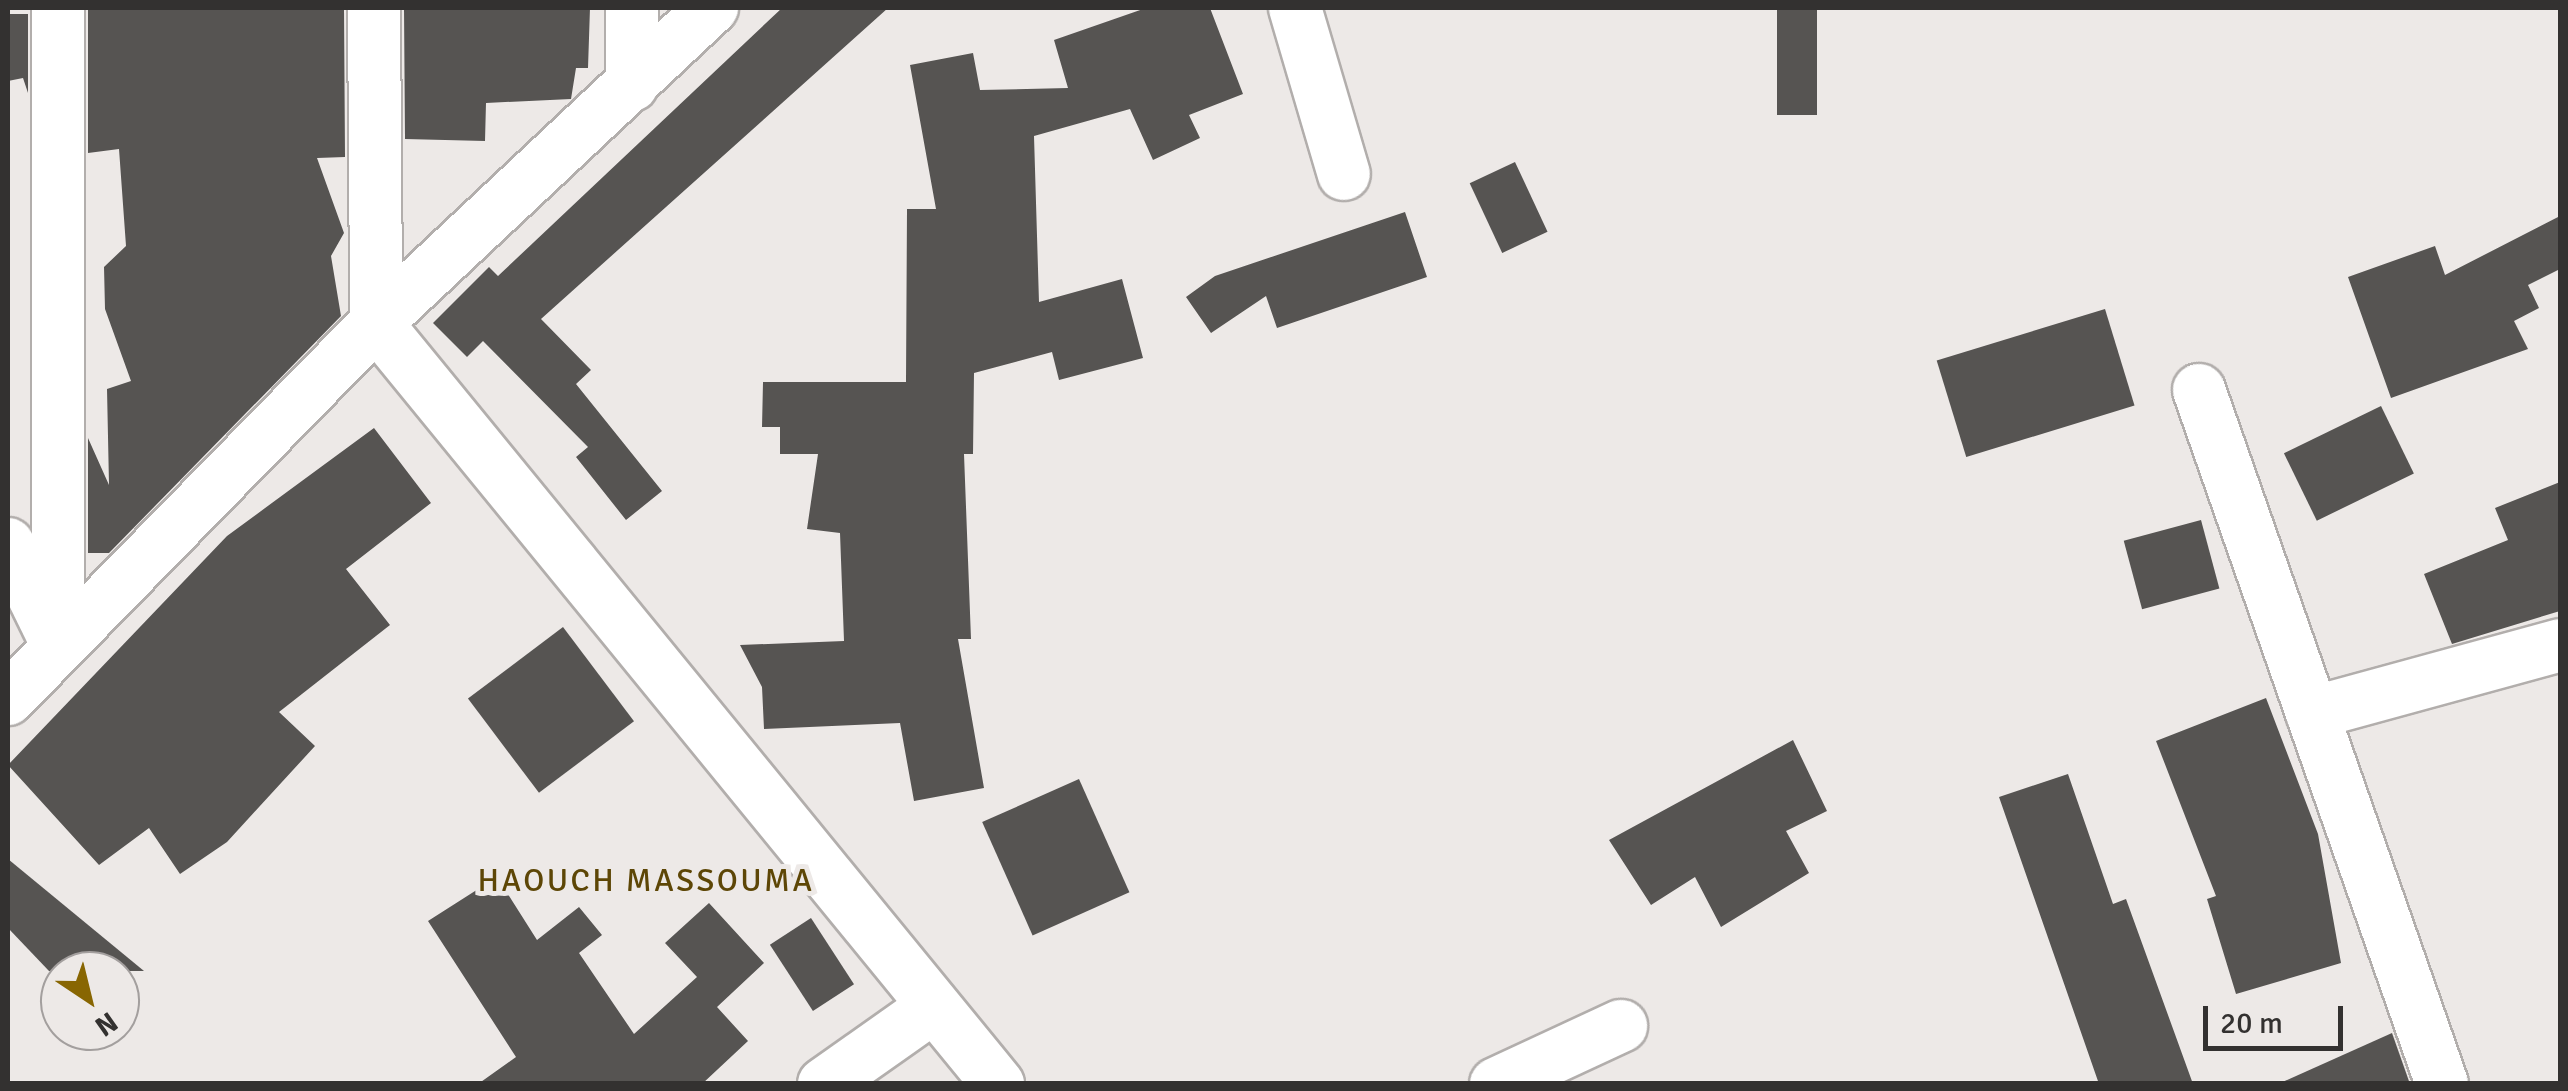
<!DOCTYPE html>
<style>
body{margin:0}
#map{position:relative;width:2568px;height:1091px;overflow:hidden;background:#ede9e7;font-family:Signika,sans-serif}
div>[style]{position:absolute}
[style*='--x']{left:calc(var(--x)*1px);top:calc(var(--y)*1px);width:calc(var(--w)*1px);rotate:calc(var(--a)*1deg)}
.building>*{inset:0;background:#565452;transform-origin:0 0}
.roads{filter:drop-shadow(2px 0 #b2aeac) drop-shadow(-2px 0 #b2aeac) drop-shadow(0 2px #b2aeac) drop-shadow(0 -2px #b2aeac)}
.minor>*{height:52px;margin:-26px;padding:0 26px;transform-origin:26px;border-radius:26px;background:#fff}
span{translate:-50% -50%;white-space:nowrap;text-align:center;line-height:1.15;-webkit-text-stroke:10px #ede9e7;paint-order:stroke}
.quarter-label{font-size:32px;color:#5d4606;letter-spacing:2.5px}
.frame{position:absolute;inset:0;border:10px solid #333130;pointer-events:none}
.north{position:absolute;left:40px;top:951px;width:100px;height:100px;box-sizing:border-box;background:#ede9e7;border:2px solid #a39f9e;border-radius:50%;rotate:145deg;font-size:28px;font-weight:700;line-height:40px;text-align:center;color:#333130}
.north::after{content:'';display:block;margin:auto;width:35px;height:45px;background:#886602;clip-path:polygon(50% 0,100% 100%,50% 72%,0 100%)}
.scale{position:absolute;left:2203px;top:1006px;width:140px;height:45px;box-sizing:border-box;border:5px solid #333130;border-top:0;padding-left:12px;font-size:30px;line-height:35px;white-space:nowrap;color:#333130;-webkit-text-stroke:8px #ede9e7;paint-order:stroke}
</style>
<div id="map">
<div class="building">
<i style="clip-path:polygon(88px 8px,344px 8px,345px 157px,317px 158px,344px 233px,331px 256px,341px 316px,109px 553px,88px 553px,88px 438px,109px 485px,107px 389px,131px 381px,105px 309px,104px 267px,126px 246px,119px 149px,88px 153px)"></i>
<i style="clip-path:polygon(404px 8px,590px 8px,588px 68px,576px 68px,571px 99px,486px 103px,485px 141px,405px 139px)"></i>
<i style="clip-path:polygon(782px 8px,888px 8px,541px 319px,591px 370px,576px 384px,662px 491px,626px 520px,576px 457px,588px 447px,483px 341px,467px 357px,433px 323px,489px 267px,498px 276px)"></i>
<i style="clip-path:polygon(1146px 8px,1210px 8px,1243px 94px,1189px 115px,1200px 138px,1153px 160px,1130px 109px,1034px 136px,1039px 302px,1122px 279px,1143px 358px,1059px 380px,1052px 352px,974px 373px,973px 454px,964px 454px,971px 639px,958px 639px,984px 788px,914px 801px,900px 723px,764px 729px,762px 687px,740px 645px,844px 641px,840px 533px,807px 529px,818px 454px,780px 454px,780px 427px,762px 427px,763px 382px,906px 382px,907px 209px,936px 209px,910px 65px,973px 53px,980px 90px,1068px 88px,1054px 40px)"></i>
<i style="left:1777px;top:8px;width:40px;height:107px"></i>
<i style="clip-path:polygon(8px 14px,28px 14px,28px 93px,23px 78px,8px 81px)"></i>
<i style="left:1515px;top:162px;width:77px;height:50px;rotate:65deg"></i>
<i style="clip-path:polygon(1405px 212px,1427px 277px,1277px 328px,1266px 296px,1211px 333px,1186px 297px,1215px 276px)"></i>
<i style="clip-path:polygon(2560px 216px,2560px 269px,2528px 285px,2539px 308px,2514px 321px,2528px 349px,2391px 398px,2348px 277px,2435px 246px,2445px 275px)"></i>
<i style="left:2105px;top:309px;width:101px;height:176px;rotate:73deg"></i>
<i style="left:2381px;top:406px;width:75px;height:108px;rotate:64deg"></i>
<i style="clip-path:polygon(374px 428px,431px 503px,346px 569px,390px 625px,279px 712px,315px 746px,227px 842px,180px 874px,149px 828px,99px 865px,8px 765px,227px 536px)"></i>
<i style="clip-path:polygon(2560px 482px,2560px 611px,2452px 644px,2424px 574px,2508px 540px,2495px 508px)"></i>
<i style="left:2201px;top:520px;width:71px;height:80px;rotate:75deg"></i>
<i style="left:563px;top:627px;width:118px;height:119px;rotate:53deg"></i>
<i style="clip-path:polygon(2266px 698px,2318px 834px,2341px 963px,2236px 994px,2207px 899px,2216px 896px,2156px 741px)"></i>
<i style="clip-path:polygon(1793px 740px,1827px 811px,1786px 831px,1809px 873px,1721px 927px,1695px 877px,1651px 905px,1609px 840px)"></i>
<i style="clip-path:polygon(2068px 774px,2113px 904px,2126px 899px,2193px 1084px,2099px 1084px,1999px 797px)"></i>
<i style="left:1079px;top:779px;width:124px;height:106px;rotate:66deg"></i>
<i style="clip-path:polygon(8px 859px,144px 971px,49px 971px,8px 928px)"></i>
<i style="clip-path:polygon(497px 877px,537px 940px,579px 907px,602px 935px,579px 953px,634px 1034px,697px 977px,665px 943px,709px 903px,764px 963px,717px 1007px,748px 1041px,702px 1084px,478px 1084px,516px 1057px,428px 921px)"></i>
<i style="left:811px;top:918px;width:79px;height:49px;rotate:57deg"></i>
<i style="clip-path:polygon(2392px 1033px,2410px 1084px,2278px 1084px)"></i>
</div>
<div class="roads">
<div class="minor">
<i style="--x:374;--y:8;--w:315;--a:89.6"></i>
<i style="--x:376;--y:323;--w:983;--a:50.74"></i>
<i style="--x:632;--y:8;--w:77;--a:90"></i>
<i style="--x:1295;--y:8;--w:173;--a:73.6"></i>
<i style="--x:2199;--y:390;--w:735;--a:70.7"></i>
<i style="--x:8;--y:544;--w:102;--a:63.9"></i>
<i style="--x:58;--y:646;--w:638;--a:-90"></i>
<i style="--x:8;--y:699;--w:526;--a:-45.62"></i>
<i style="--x:376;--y:323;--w:461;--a:-43.2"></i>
<i style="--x:2312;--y:713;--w:257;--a:-15.3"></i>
<i style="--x:824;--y:1084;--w:133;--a:-35.2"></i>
<i style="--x:1496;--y:1084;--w:138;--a:-24.9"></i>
</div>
</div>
<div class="quarter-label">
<span style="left:646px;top:881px">HAOUCH MASSOUMA</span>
</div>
<div class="frame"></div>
<div class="north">N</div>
<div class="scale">20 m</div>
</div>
